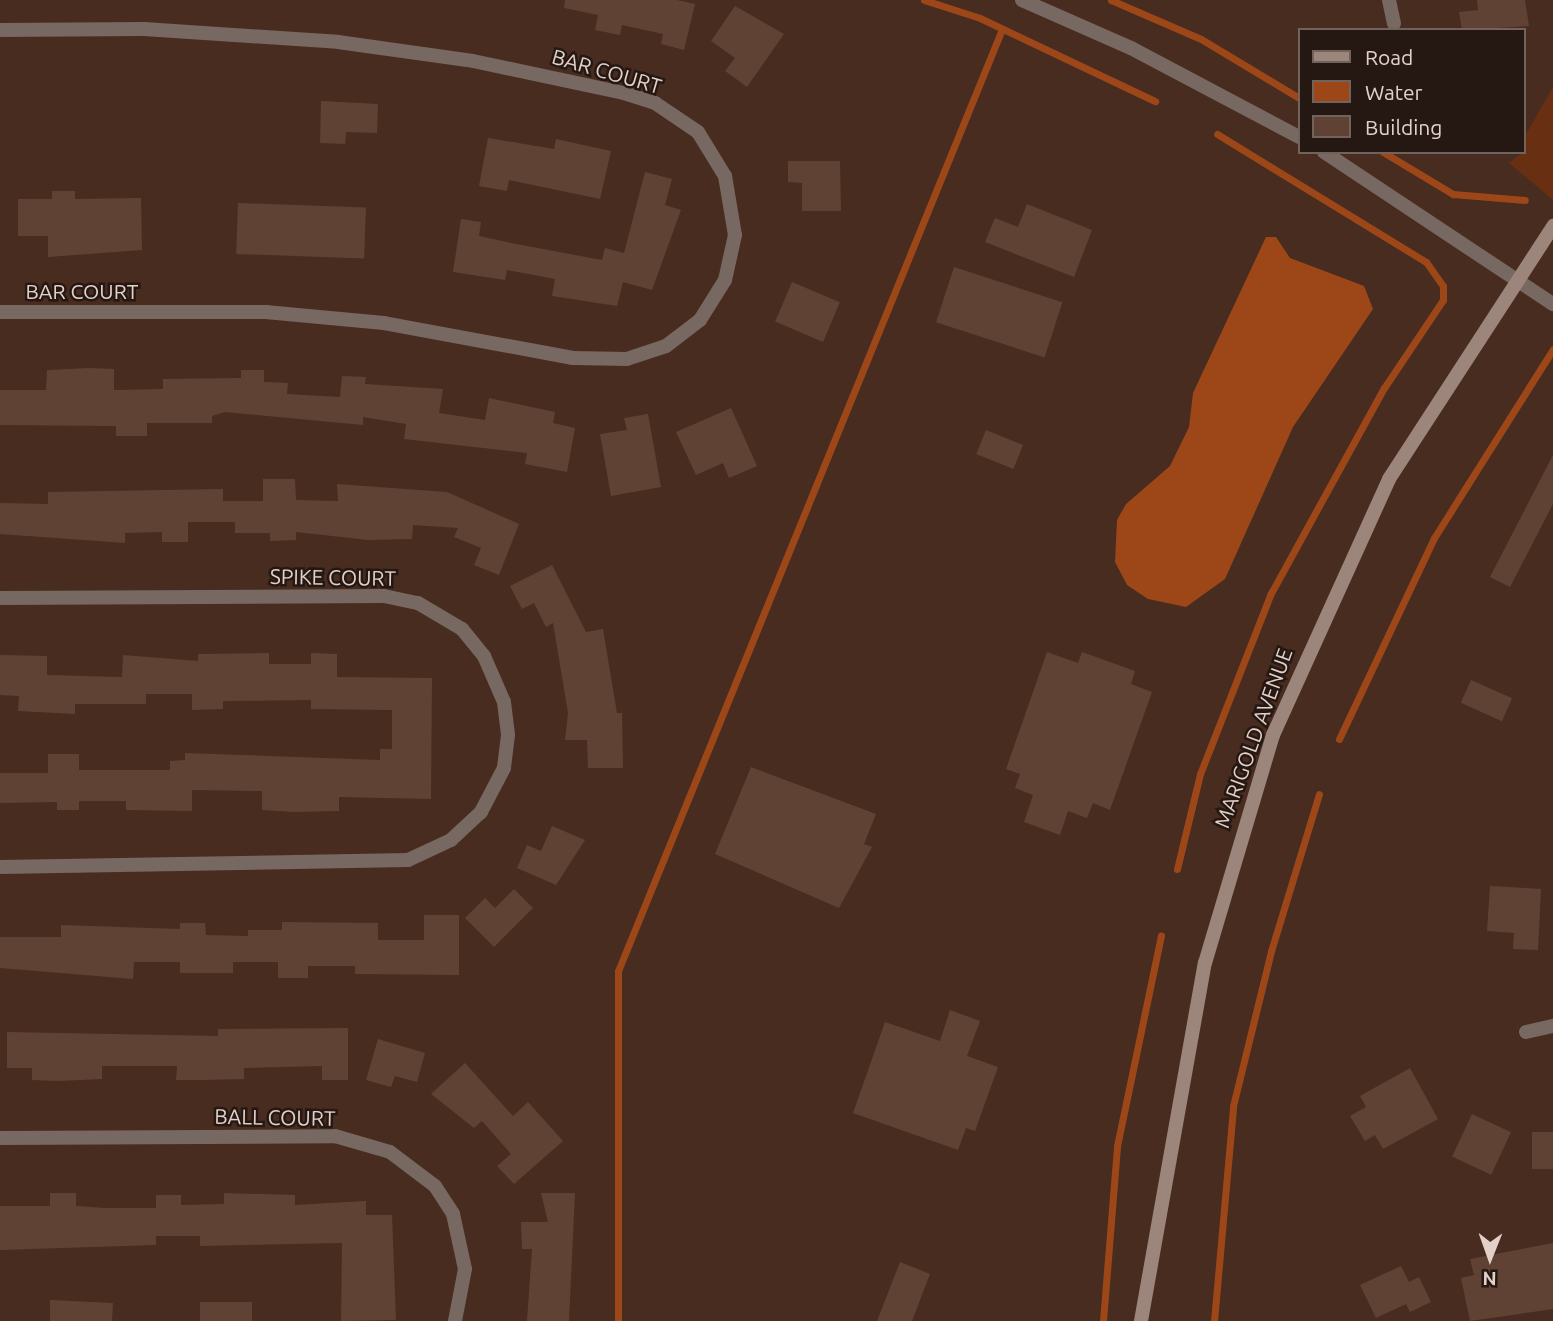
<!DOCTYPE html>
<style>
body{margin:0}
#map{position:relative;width:1553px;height:1321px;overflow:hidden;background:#482c20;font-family:Ubuntu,sans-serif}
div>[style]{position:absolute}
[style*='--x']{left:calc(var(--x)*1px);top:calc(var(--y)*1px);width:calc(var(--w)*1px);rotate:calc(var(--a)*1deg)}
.green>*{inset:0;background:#682f12}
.water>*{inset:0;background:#9d4719}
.stream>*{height:7px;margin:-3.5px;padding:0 3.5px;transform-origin:3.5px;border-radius:3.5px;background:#9d4719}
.building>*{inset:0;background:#604235;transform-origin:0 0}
.minor>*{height:14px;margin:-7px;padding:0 7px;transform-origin:7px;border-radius:7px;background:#776862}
.tertiary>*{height:14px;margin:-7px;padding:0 7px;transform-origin:7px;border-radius:7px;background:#776862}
.secondary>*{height:14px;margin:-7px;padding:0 7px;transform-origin:7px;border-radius:7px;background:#9c857b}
span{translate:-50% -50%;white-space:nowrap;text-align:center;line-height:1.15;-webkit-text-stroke:5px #251813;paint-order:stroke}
.street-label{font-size:21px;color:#e3d1c9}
.legend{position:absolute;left:1298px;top:28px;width:228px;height:126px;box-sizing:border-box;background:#251813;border:2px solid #71625c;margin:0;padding:9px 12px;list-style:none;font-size:21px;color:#e3d1c9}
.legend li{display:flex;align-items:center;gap:14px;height:35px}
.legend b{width:35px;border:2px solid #71625c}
.north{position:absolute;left:1455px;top:1223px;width:70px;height:70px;-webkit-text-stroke:5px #251813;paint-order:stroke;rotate:181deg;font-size:19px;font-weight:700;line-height:28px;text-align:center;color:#e3d1c9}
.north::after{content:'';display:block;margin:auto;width:24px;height:32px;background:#e3d1c9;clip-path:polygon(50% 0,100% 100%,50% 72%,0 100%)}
</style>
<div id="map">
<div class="green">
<i style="clip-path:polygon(1553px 87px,1553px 200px,1509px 163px,1523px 152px,1523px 139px)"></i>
</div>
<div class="water">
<i style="clip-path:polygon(1266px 237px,1276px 237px,1290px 258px,1364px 286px,1373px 309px,1293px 427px,1225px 579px,1186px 607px,1148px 599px,1127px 585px,1115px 562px,1117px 520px,1126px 504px,1170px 466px,1189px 427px,1193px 393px)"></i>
</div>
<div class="stream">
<i style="--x:924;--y:0;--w:59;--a:17.8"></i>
<i style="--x:980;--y:18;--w:194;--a:25.4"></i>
<i style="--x:1111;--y:0;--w:98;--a:23.4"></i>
<i style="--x:1201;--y:39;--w:114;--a:31"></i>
<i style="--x:1383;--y:152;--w:82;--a:31"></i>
<i style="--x:1453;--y:194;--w:72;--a:4.8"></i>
<i style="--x:1339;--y:739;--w:222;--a:-64.7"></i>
<i style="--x:1434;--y:538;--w:223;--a:-57.8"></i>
<i style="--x:1177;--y:869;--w:98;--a:-76.4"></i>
<i style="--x:1200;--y:774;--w:192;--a:-68.6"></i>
<i style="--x:1270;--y:595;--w:236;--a:-61.2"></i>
<i style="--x:1384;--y:388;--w:106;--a:-56.2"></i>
<i style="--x:1443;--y:300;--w:14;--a:-90"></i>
<i style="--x:1443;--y:286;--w:29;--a:-125"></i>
<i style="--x:1426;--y:262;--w:245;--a:-148.5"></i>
<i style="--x:618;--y:1321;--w:350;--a:-90"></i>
<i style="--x:618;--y:971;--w:1017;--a:-67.82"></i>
<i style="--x:1103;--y:1321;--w:176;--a:-85.4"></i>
<i style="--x:1117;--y:1146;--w:215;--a:-78.2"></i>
<i style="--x:1214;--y:1321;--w:216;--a:-84.9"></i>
<i style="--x:1233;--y:1106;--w:160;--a:-76.2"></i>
<i style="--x:1271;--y:951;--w:164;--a:-73"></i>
</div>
<div class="building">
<i style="clip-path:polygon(565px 0,677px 0,695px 4px,684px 50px,661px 44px,663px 34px,622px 25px,620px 35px,595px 30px,598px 15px,564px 8px)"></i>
<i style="clip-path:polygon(1477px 0,1525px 0,1529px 26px,1462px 30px,1459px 12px,1478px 10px)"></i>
<i style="clip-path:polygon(735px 6px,784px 34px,747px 87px,725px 71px,735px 58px,711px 41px)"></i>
<i style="clip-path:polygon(321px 101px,378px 104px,377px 133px,346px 132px,345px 144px,320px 143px)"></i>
<i style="clip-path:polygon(488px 138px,554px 149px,556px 139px,611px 151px,600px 199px,509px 180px,507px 191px,479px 186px)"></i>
<i style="clip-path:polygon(788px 161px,840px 161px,841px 211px,802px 211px,802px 183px,788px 182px)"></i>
<i style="clip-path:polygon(645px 172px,672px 179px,665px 205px,681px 210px,652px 290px,623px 282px,617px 306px,552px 296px,555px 279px,507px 270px,505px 280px,453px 272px,461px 219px,481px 222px,479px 236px,511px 243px,602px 260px,605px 248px,624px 253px)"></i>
<i style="clip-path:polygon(52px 191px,75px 191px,75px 199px,141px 198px,142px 250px,48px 257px,48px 236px,18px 236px,18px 199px,52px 199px)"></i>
<i style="left:238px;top:203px;width:128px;height:51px;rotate:2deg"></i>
<i style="clip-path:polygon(1027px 204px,1092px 230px,1074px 277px,985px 242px,995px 218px,1018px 227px)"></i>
<i style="left:954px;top:267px;width:114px;height:58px;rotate:18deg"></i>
<i style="left:792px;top:282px;width:52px;height:43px;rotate:23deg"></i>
<i style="clip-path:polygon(89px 368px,114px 369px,114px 390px,163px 389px,163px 379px,241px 378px,241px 370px,264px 370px,264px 382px,288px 383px,287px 394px,340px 397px,342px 376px,366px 377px,365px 384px,443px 389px,439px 413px,485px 420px,489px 398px,555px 412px,553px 423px,575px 428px,567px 472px,525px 464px,527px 453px,404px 439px,406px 424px,363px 417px,363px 425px,225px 412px,212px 416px,212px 423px,147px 423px,147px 436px,116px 436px,116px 426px,0 425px,0 390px,46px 390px,47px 370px)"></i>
<i style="clip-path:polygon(731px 408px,757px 466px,729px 478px,723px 463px,696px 475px,676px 432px)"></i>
<i style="clip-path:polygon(648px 414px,661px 487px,611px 496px,600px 434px,627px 430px,624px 418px)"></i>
<i style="left:986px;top:430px;width:40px;height:26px;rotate:22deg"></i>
<i style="clip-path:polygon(1553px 455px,1553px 504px,1510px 587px,1490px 577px)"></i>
<i style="clip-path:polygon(263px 479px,295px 479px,296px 500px,338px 501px,337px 484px,447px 492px,519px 524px,499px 575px,474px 565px,481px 548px,454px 537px,458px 528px,413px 525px,412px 539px,368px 540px,296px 532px,296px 540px,270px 541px,270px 533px,235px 533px,235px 522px,188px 522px,188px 542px,162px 542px,162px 532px,125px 533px,125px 543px,0 534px,0 503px,48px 504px,48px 492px,223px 489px,223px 501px,263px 501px)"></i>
<i style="clip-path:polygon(552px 565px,586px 632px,603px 629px,617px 713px,622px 713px,623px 768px,588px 768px,587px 740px,565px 740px,568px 713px,553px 623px,546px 627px,534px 603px,522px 609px,510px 586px)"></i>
<i style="clip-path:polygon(1047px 652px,1078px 663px,1082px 652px,1135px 671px,1131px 684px,1152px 692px,1110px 810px,1093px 803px,1087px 818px,1068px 811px,1060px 835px,1024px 822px,1033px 795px,1015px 788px,1020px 774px,1006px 769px)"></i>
<i style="clip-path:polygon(269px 653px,269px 664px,311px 664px,311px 653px,337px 654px,337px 677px,432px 678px,431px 799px,339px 797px,339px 811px,293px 812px,262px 810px,262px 791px,192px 790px,192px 811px,126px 810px,126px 801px,79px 801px,79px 810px,57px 810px,57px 802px,0 803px,0 773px,48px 773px,48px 754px,79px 754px,79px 770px,170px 770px,170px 761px,185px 760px,185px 753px,380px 760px,380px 749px,392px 749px,392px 710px,311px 709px,311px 700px,223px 701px,223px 709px,192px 710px,192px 694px,146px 694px,146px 704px,75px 704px,75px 714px,18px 711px,19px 696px,0 695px,0 655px,47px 656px,47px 675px,122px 677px,123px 655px,198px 661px,198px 654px)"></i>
<i style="left:1471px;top:680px;width:45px;height:25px;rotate:24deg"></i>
<i style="clip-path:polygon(751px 767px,876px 814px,864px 844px,872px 847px,839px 908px,715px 854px)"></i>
<i style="clip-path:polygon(552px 826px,585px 840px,556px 885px,517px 868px,527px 845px,541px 851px)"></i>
<i style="clip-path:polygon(1490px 886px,1541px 889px,1538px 950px,1513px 949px,1514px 933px,1487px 931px)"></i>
<i style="clip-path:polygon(514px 889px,533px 908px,494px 947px,465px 918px,485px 898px,495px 908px)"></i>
<i style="clip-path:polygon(424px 915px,459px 915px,459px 975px,355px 974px,355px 966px,308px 966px,308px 978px,278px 978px,278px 962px,233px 962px,233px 973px,180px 973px,180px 962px,134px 962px,133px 979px,0 968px,0 937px,61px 937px,61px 925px,180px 929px,180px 923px,205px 923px,206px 935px,248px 936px,248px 930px,282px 930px,282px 922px,378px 923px,378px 940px,424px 940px)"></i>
<i style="clip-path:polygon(950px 1010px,980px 1021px,967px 1056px,998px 1067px,975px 1131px,966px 1128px,958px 1150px,853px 1113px,885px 1022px,940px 1041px)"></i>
<i style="clip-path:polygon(348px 1028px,348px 1080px,322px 1080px,322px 1066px,244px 1068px,244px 1079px,204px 1080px,176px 1080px,177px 1066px,102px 1066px,102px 1079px,58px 1081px,32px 1080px,32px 1068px,7px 1068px,7px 1032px,218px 1036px,218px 1029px)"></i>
<i style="clip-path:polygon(378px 1039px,425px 1053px,417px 1082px,395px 1076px,391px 1087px,366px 1080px)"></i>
<i style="clip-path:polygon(465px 1063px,513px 1116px,528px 1102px,563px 1141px,514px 1184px,497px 1166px,511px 1154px,482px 1121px,474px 1128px,431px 1094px)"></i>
<i style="clip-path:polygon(1410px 1068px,1438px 1119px,1383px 1149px,1375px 1135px,1365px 1141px,1350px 1116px,1366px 1107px,1360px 1096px)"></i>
<i style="left:1472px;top:1114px;width:43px;height:47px;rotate:25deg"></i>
<i style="left:1532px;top:1132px;width:21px;height:37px"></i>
<i style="clip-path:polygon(50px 1193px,76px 1193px,76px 1206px,105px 1208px,156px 1208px,156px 1195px,181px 1195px,181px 1205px,224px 1204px,224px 1193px,295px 1195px,295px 1205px,366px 1201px,366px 1215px,392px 1215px,396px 1320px,341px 1321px,342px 1243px,200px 1246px,200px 1236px,156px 1236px,156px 1245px,0 1250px,0 1206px,50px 1206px)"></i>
<i style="clip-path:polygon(541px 1193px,575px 1193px,569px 1321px,527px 1321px,532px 1249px,522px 1249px,521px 1222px,548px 1222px)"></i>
<i style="clip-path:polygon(1553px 1243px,1553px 1309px,1470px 1321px,1461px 1278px,1474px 1275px,1470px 1259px)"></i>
<i style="clip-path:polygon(900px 1262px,930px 1274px,912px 1321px,877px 1321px)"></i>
<i style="clip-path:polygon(1401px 1266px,1409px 1282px,1419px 1277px,1431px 1302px,1410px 1312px,1406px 1304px,1376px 1318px,1360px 1285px)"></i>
<i style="clip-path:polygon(50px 1300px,113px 1303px,112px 1321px,50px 1321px)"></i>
<i style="left:200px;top:1302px;width:52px;height:19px"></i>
</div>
<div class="minor">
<i style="--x:1389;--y:0;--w:24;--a:78"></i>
<i style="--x:0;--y:30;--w:144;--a:-0.4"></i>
<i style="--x:144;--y:29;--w:194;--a:3.8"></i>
<i style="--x:338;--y:42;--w:136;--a:8"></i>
<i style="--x:473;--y:61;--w:154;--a:12"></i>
<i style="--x:624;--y:93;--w:33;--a:18"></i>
<i style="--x:655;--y:103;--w:52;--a:34"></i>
<i style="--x:698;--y:132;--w:52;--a:58.5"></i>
<i style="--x:725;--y:176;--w:60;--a:80.4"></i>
<i style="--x:735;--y:235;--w:46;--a:102.5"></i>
<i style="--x:725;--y:280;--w:47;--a:122"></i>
<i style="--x:700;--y:320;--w:43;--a:142.6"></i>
<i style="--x:666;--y:346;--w:41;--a:161.6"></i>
<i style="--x:627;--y:359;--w:54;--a:-178.9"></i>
<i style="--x:573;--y:358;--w:192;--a:-169.5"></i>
<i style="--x:384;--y:323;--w:119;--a:-174.7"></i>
<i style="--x:266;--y:312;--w:266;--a:180"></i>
<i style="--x:0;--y:598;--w:384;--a:-0.3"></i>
<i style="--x:384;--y:596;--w:35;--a:12"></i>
<i style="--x:418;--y:603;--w:51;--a:30.6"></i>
<i style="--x:462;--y:629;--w:35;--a:51"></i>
<i style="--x:484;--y:656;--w:50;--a:66.5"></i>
<i style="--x:504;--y:702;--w:33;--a:83"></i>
<i style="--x:508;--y:735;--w:33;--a:97"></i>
<i style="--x:504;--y:768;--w:50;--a:117.6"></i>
<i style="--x:481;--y:812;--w:41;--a:137"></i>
<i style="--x:451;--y:840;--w:47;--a:155.1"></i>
<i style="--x:408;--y:860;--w:408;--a:179"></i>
<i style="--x:1526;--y:1032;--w:28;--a:-13"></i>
<i style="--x:0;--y:1138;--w:335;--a:-0.3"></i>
<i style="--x:335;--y:1136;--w:57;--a:16.2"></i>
<i style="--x:390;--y:1152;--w:56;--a:37.1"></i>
<i style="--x:435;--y:1186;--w:33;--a:57"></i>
<i style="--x:453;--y:1214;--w:56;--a:77.7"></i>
<i style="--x:465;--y:1269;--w:53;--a:100.9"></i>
</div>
<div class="tertiary">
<i style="--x:1022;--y:0;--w:119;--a:23.8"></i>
<i style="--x:1131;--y:48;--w:190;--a:27.9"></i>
<i style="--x:1324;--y:152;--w:275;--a:33.6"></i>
</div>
<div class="secondary">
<i style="--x:1141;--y:1321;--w:364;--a:-79.9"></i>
<i style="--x:1205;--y:963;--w:238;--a:-73.4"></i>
<i style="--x:1273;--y:735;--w:281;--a:-65.6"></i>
<i style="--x:1389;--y:479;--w:302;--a:-57"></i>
</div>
<div class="street-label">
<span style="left:607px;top:71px;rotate:16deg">BAR COURT</span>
<span style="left:82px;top:291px">BAR COURT</span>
<span style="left:333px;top:577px;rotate:1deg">SPIKE COURT</span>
<span style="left:1253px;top:738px;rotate:-70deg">MARIGOLD AVENUE</span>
<span style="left:275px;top:1117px;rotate:1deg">BALL COURT</span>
</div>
<ul class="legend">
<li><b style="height:9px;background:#9c857b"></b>Road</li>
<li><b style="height:19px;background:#9d4719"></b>Water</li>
<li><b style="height:19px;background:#604235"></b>Building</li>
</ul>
<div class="north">N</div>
</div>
